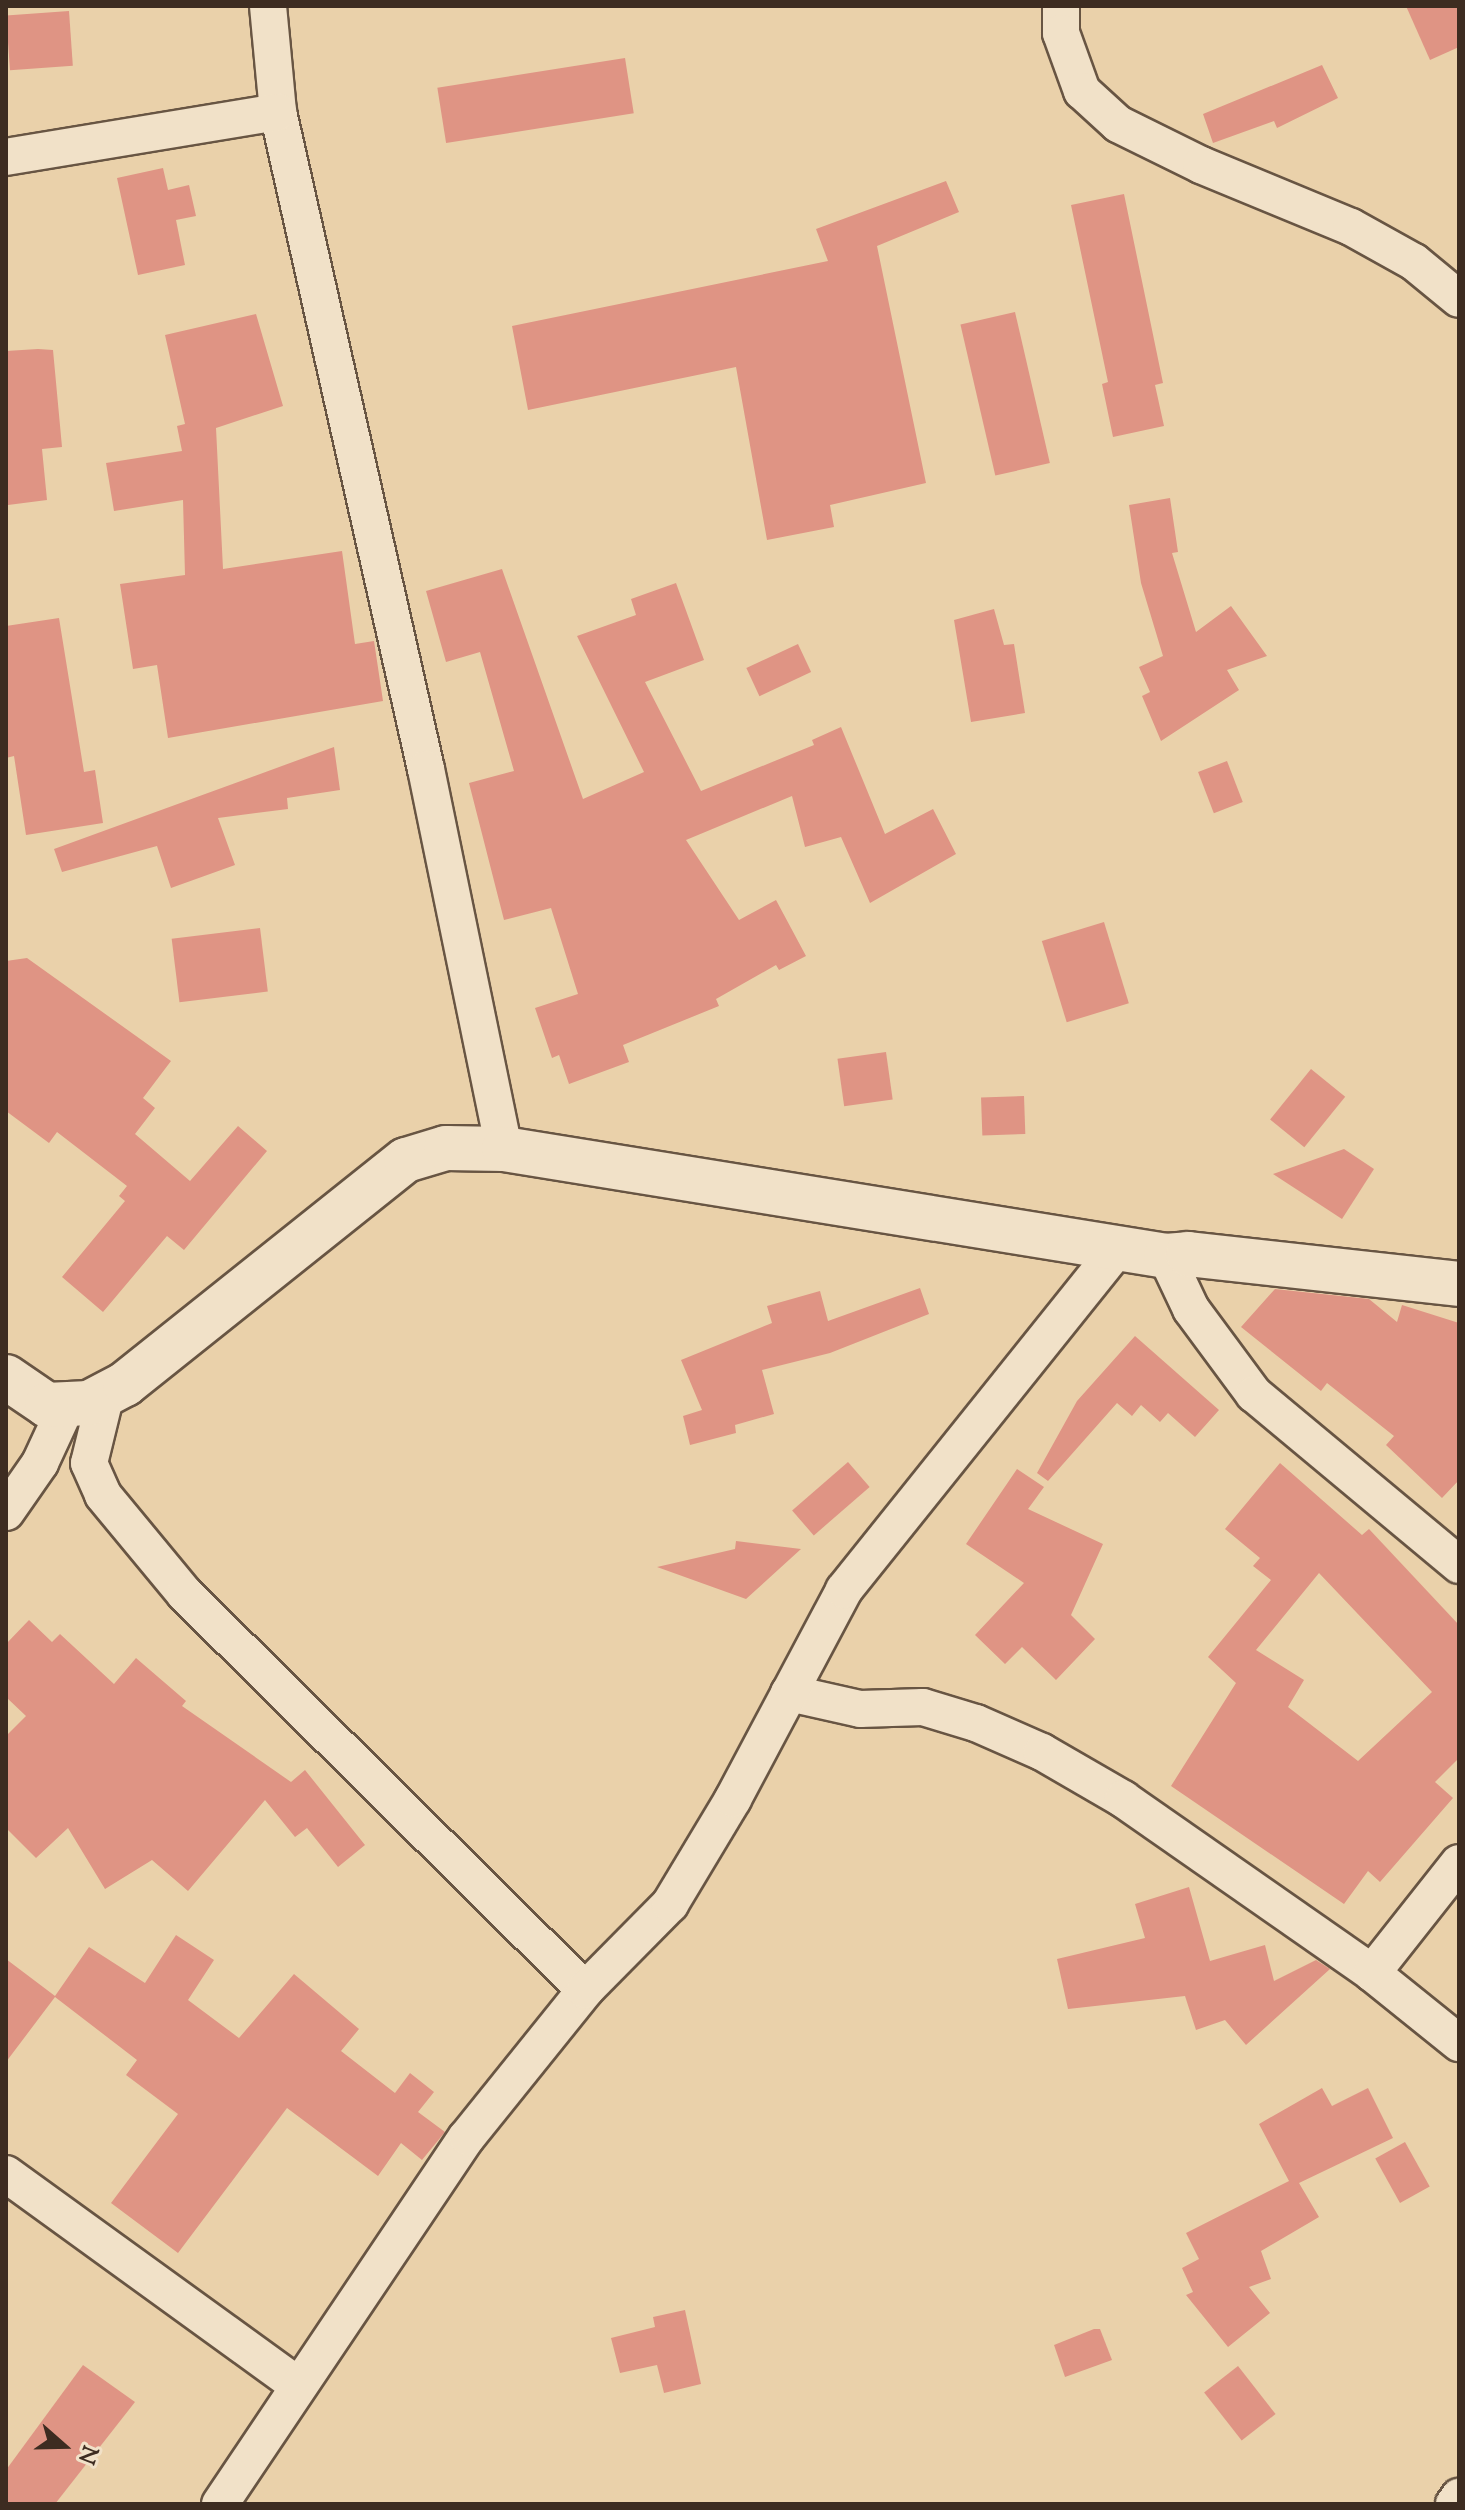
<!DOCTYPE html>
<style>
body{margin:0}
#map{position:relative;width:1465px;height:2510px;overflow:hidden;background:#ead1aa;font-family:"Sorts Mill Goudy",serif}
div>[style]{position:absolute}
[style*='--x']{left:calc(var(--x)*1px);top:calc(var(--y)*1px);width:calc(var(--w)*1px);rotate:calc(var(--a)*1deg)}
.building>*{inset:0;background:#df9484;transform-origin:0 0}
.roads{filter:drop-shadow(2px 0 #685543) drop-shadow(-2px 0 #685543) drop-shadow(0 2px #685543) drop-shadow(0 -2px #685543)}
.street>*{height:36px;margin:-18px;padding:0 18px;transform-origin:18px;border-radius:18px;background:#f1e1c8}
.secondary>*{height:44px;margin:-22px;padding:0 22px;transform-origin:22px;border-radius:22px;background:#f1e1c8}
span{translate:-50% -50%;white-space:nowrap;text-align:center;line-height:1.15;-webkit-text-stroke:6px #f1e1c8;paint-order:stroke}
.frame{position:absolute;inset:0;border:8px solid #3d2c21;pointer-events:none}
.north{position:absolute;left:24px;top:2406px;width:80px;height:80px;-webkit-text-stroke:6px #f1e1c8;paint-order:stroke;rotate:110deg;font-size:22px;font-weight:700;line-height:32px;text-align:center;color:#3d2c21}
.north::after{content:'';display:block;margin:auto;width:28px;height:36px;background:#3d2c21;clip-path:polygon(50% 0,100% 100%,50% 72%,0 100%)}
</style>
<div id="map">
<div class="building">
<i style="clip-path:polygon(1406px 6px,1459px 6px,1459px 47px,1430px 60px)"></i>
<i style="left:69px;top:11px;width:55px;height:63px;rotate:86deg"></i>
<i style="left:625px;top:58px;width:56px;height:190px;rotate:81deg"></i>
<i style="clip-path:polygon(1322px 65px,1338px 98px,1277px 128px,1274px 121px,1213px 143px,1203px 114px)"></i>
<i style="clip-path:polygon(163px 168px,168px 190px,189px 185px,196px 216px,176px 220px,185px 265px,138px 275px,117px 178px)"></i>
<i style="clip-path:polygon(946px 181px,959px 212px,877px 246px,926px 483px,830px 505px,834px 527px,767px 540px,736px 367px,528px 410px,512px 326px,828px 261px,816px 229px)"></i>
<i style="clip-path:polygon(1124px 194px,1163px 383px,1155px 385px,1164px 426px,1113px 437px,1102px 384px,1108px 382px,1071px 205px)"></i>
<i style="left:1015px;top:312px;width:155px;height:56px;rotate:77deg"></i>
<i style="clip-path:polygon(256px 314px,283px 406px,216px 428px,223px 569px,342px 551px,355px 644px,374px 641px,383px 701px,168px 738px,157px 665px,133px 669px,120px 584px,185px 575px,183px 500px,114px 511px,106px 463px,182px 451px,177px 426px,185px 424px,165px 335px)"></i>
<i style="clip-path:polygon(38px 349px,53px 350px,62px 447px,42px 449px,47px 500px,8px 505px,6px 351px)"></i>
<i style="clip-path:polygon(1170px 498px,1178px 552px,1172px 553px,1196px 632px,1231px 606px,1267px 656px,1227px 670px,1239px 690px,1161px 741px,1142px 696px,1150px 692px,1139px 667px,1163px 656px,1141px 583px,1129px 505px)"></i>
<i style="clip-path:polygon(502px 569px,583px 799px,644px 772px,577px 636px,636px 615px,631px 599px,676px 583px,704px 660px,645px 682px,701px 791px,814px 745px,812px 740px,841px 727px,885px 834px,933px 809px,956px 854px,870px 903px,841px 837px,805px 847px,792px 796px,686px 840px,739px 920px,776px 900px,806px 956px,779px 970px,776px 965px,716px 999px,719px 1006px,623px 1045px,629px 1062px,569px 1084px,559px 1055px,552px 1058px,535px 1008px,578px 994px,551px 908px,504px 920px,469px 783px,514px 771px,480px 652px,446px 662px,426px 591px)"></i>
<i style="clip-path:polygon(994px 609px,1004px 645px,1014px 644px,1025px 713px,971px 722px,954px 620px)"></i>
<i style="clip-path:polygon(59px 618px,84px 772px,95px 770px,103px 823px,26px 835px,14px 756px,6px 758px,6px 626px)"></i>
<i style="left:798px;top:644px;width:31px;height:57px;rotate:65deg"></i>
<i style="clip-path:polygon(334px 747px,340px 790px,287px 798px,288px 809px,218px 818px,235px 865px,171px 888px,157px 846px,62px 872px,54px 849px)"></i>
<i style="left:1227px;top:761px;width:44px;height:31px;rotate:69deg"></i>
<i style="left:1104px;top:922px;width:85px;height:65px;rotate:73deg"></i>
<i style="left:260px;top:928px;width:64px;height:89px;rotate:83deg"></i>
<i style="clip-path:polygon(27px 958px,171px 1061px,143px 1098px,155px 1108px,135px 1134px,190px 1181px,238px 1126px,267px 1151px,184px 1250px,167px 1236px,103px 1312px,62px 1277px,125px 1201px,119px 1196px,127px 1186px,57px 1132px,49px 1143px,6px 1111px,6px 961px)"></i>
<i style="left:886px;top:1052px;width:48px;height:49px;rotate:82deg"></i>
<i style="left:1311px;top:1069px;width:44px;height:65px;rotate:39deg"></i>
<i style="left:1024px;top:1096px;width:38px;height:43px;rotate:88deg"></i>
<i style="clip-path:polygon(1344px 1149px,1374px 1169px,1342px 1219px,1273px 1174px)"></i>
<i style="clip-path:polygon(920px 1288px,929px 1314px,830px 1353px,762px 1370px,774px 1414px,735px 1425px,736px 1433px,690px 1445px,683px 1416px,702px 1410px,681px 1360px,772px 1323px,767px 1306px,820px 1291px,828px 1321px)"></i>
<i style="clip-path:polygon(1275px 1289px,1369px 1299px,1397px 1322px,1402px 1305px,1459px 1323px,1459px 1480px,1442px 1498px,1386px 1445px,1394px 1436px,1327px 1383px,1321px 1391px,1241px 1327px)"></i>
<i style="clip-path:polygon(1135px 1336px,1219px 1410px,1195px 1437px,1168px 1413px,1160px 1422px,1141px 1405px,1132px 1416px,1117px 1403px,1048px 1481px,1037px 1473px,1077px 1401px)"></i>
<i style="left:848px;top:1462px;width:33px;height:74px;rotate:49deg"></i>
<i style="clip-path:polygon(evenodd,1280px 1463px,1362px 1535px,1369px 1529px,1459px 1625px,1459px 1758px,1435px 1782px,1453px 1798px,1380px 1882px,1368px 1871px,1344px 1904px,1171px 1786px,1236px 1683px,1208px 1657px,1271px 1580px,1253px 1566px,1260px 1558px,1225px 1529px,1280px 1463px,1319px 1573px,1432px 1692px,1358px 1761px,1288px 1707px,1304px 1680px,1256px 1650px,1319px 1573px)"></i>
<i style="clip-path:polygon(1017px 1469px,1044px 1487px,1028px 1509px,1103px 1544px,1071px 1615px,1095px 1639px,1056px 1680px,1022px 1647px,1005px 1664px,975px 1635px,1024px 1583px,966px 1544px)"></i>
<i style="clip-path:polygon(736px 1541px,801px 1549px,746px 1599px,657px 1567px,735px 1549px)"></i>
<i style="clip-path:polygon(29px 1620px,52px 1642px,60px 1634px,114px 1684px,136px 1658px,186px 1701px,182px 1706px,291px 1782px,305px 1770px,365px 1845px,338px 1867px,307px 1828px,295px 1837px,265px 1800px,188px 1891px,152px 1860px,105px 1889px,68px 1828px,36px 1858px,6px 1828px,6px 1736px,26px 1716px,6px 1697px,6px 1644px)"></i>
<i style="clip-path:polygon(1189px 1887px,1210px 1961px,1265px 1945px,1274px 1981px,1316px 1960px,1330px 1969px,1246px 2045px,1225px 2020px,1196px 2030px,1185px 1996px,1068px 2009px,1057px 1959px,1145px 1938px,1135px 1904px)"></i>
<i style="clip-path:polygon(176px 1935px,214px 1960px,188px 2000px,239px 2038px,294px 1974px,359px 2029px,341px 2051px,395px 2093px,410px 2073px,434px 2092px,418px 2112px,445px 2132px,422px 2160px,401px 2143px,378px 2176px,287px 2108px,178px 2253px,111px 2203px,178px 2114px,126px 2075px,137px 2060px,55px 1997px,6px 2062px,6px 1959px,55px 1996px,89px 1947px,145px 1983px)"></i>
<i style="clip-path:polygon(1322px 2088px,1332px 2106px,1368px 2088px,1393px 2138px,1299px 2183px,1319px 2217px,1261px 2251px,1271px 2279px,1249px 2287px,1270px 2313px,1228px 2347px,1186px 2295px,1193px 2292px,1182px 2268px,1199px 2259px,1186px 2233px,1289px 2181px,1259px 2124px)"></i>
<i style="left:1405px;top:2142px;width:51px;height:34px;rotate:61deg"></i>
<i style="clip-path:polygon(685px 2310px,701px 2384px,664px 2393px,657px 2365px,620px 2373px,611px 2338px,655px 2327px,653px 2317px)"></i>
<i style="clip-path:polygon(1094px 2329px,1100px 2329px,1112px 2360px,1065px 2377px,1054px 2345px)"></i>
<i style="clip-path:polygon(83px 2365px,135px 2402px,55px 2504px,6px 2504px,6px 2470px)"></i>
<i style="left:1238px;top:2366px;width:61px;height:43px;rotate:52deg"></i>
</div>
<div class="roads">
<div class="street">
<i style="--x:268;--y:6;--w:106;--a:84.6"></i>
<i style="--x:278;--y:112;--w:673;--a:77.31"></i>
<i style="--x:426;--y:769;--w:388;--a:78.4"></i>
<i style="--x:1061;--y:6;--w:27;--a:90"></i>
<i style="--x:1061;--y:33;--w:62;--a:70.1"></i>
<i style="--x:1082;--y:91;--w:49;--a:42.5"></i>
<i style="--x:1118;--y:124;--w:93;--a:26.3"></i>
<i style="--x:1201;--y:165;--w:162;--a:22.5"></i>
<i style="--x:1351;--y:227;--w:72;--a:29.1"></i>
<i style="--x:1414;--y:262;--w:58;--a:39.4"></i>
<i style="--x:6;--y:157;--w:276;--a:-9.4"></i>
<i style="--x:1166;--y:1256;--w:59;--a:64.7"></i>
<i style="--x:1191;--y:1309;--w:106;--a:53.5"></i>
<i style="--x:1254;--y:1394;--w:267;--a:39.8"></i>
<i style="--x:106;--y:1394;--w:71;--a:103.8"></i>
<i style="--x:89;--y:1463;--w:35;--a:66"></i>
<i style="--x:103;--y:1495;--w:129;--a:50.4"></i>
<i style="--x:185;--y:1594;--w:563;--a:44.71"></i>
<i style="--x:6;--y:1512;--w:60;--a:-55.2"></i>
<i style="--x:40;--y:1463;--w:62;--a:-65.1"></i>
<i style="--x:789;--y:1693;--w:73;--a:12.7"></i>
<i style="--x:860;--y:1709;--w:63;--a:-1.8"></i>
<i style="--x:923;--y:1707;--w:55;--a:16.8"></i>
<i style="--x:976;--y:1723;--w:72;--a:23.7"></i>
<i style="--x:1042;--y:1752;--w:94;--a:30.1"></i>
<i style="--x:1123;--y:1799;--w:304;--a:34.9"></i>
<i style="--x:1372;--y:1973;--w:112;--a:38.8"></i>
<i style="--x:1372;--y:1973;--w:140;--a:-51.7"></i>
<i style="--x:6;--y:2174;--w:360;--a:35.9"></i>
<i style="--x:220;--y:2504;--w:442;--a:-56.1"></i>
<i style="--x:467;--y:2137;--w:189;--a:-51.2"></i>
<i style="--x:585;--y:1990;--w:121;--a:-45.3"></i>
<i style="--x:670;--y:1904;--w:122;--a:-59"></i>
<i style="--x:733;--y:1799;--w:237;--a:-62"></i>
<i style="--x:844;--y:1590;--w:438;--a:-51.3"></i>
<i style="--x:1454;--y:2504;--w:9;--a:-54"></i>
</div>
<div class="secondary">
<i style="--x:6;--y:1377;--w:50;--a:34.3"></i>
<i style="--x:47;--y:1405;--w:42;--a:-2.7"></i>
<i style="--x:89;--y:1403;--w:41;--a:-27.8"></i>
<i style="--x:125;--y:1384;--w:359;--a:-38.6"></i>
<i style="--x:406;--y:1160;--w:42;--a:-16.7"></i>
<i style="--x:446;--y:1148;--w:58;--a:1"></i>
<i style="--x:504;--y:1149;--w:671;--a:9.18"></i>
<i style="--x:1166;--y:1256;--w:22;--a:-5"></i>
<i style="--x:1188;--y:1254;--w:273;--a:6.3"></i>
</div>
</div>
<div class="frame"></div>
<div class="north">N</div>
</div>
